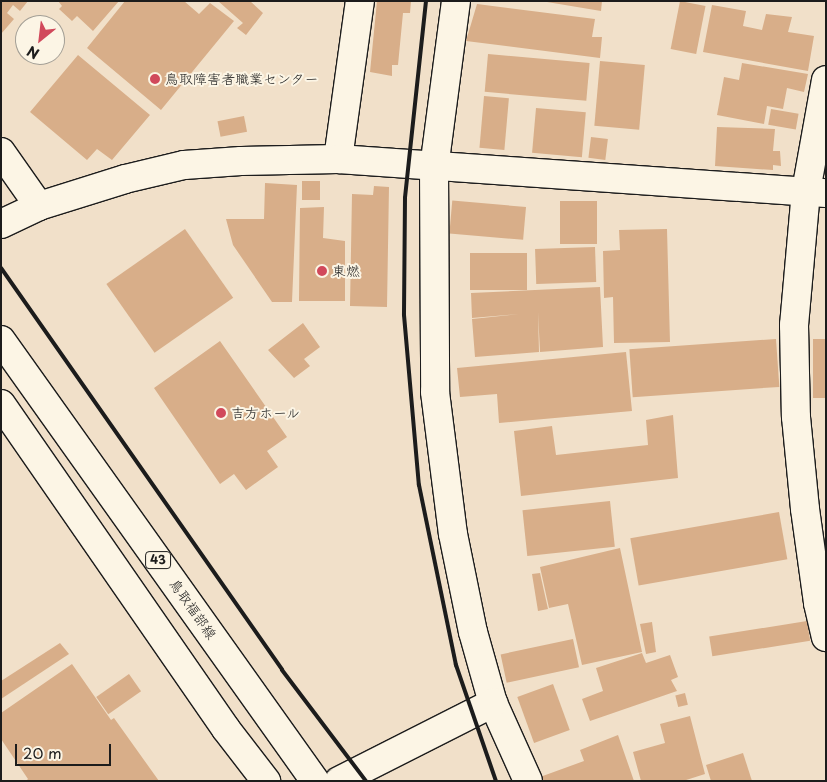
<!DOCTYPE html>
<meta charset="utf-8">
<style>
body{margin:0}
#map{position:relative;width:827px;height:782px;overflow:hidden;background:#f1e0c9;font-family:"Playpen Sans","Klee One",sans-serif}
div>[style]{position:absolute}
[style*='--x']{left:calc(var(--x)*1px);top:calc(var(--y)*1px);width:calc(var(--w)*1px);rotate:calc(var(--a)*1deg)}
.building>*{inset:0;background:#d8ae89;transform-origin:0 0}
.roads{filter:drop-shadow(1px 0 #1c1c1c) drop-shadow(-1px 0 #1c1c1c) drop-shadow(0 1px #1c1c1c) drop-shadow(0 -1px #1c1c1c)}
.street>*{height:28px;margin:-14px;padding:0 14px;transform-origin:14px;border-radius:14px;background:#fcf5e5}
.primary>*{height:28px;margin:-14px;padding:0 14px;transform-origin:14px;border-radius:14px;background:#fcf5e5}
.rail>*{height:4px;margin:-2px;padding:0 2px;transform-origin:2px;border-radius:2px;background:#1c1c1c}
.dots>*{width:14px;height:14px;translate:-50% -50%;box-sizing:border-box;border:2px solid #fcf5e5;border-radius:50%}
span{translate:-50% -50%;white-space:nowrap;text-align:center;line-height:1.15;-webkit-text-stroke:4px #fcf5e5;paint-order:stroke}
.shield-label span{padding:1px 4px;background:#fcf5e5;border:1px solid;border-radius:4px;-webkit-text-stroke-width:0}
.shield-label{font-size:12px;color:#1c1c1c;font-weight:700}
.poi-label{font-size:14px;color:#1c1c1c}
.left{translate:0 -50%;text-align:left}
.street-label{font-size:14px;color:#1c1c1c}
.frame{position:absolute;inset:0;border:2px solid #1c1c1c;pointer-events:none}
.north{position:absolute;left:15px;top:15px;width:50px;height:50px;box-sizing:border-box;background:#fcf5e5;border:1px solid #a29e95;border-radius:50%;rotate:209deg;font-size:14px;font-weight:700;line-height:20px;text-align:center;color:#1c1c1c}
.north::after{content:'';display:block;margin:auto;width:18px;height:22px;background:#d1495b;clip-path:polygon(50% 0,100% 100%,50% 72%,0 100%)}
.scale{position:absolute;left:15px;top:744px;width:96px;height:22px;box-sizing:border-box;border:2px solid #1c1c1c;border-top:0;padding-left:6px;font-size:15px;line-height:18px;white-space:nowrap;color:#1c1c1c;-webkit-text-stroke:4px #fcf5e5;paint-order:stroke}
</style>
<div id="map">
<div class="building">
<i style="clip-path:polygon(1px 1px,28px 1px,20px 11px,13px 5px,7px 13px,14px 19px,1px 34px)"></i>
<i style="clip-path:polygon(58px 1px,119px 1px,93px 31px,77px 16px,72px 21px,59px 9px,62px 6px)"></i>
<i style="clip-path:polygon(125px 1px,184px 1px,199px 14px,210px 3px,234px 21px,161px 110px,87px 48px)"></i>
<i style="clip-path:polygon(218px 1px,250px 1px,263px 13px,246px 35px,237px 28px,243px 23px)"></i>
<i style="clip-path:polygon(377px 1px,411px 1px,410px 13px,403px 13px,398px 65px,392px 65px,392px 76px,370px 72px)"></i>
<i style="clip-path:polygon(541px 1px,602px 1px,601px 11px)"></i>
<i style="left:680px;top:1px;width:26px;height:49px;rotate:11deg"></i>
<i style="clip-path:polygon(477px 4px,595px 19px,592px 37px,602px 37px,600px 58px,466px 41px)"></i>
<i style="clip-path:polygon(712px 5px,746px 11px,743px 26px,762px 30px,766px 14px,792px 17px,788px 32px,814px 36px,808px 71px,703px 52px)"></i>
<i style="left:488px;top:54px;width:102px;height:38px;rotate:5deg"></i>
<i style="clip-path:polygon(78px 55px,150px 115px,112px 160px,97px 149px,87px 160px,30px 112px)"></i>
<i style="left:600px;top:61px;width:45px;height:65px;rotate:5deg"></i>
<i style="clip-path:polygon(742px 63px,808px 74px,804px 92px,787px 88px,783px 109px,767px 106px,764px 124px,717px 115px,724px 77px,739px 80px)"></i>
<i style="left:484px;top:96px;width:25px;height:52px;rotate:5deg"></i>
<i style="left:536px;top:108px;width:50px;height:45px;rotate:5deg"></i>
<i style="left:771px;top:109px;width:28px;height:16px;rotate:10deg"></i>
<i style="left:244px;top:116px;width:16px;height:27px;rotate:79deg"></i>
<i style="clip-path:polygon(717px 127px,775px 129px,773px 151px,780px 151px,781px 166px,773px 165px,773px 170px,715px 166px)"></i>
<i style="left:591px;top:137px;width:17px;height:21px;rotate:7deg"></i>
<i style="left:302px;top:181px;width:18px;height:19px"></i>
<i style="clip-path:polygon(265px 183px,297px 185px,292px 302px,272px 302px,233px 245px,226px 219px,264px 219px)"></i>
<i style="clip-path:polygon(374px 186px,389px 187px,387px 307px,350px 306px,352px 194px,373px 195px)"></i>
<i style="left:560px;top:201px;width:37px;height:43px"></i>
<i style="clip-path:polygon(324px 207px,323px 238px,345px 241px,345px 301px,299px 301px,300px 208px)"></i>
<i style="left:526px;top:207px;width:33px;height:74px;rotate:95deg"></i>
<i style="left:185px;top:229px;width:84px;height:96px;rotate:55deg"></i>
<i style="clip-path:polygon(667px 229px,670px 342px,614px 343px,613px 297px,604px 298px,603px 251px,620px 250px,619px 230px)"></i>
<i style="left:595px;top:247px;width:35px;height:60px;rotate:88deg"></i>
<i style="left:470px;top:253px;width:57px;height:37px"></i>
<i style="clip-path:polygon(600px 287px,603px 347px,540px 352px,538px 312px,539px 352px,475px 357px,472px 319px,519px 314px,472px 318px,471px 293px)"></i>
<i style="clip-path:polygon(303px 323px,320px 347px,304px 359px,310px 366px,294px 378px,268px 350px)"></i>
<i style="left:776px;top:339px;width:48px;height:147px;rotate:86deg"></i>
<i style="left:813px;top:339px;width:13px;height:59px"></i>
<i style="clip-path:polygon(220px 341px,287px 437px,267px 451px,278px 467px,246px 490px,234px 474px,220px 484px,154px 388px)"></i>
<i style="clip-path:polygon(626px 352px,632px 411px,499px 423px,497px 394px,460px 397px,457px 368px)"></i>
<i style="clip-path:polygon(673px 415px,678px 478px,521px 496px,514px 431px,552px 426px,556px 455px,648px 445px,646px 420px)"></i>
<i style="left:610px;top:501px;width:46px;height:88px;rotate:84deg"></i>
<i style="left:779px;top:512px;width:48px;height:151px;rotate:80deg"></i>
<i style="clip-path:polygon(620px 548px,642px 652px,582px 665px,568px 604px,549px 608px,540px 567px)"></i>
<i style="clip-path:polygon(540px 573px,548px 609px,538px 611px,532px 574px)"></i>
<i style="left:807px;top:621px;width:20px;height:99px;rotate:81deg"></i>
<i style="clip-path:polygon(652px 622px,656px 652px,646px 654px,640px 624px)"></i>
<i style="left:573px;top:639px;width:29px;height:74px;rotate:78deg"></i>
<i style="clip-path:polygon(60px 643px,69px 654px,1px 699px,1px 681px)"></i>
<i style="clip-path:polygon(642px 653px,646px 663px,670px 655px,678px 677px,671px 680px,677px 691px,590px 721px,582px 699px,603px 691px,596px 668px)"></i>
<i style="clip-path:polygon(72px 664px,111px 720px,114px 718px,159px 781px,26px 781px,28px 779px,1px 739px,1px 713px)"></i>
<i style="left:129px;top:674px;width:21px;height:40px;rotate:55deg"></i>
<i style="left:553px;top:684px;width:49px;height:38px;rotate:70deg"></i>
<i style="left:685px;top:693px;width:12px;height:10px;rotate:76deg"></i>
<i style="clip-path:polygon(690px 716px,705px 774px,683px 781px,641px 781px,633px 752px,665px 743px,660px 724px)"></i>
<i style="clip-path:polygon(618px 735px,634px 781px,542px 781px,540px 777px,584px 761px,580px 750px)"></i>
<i style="clip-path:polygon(743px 753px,752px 781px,711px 781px,706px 765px)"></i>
</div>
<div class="roads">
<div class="street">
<i style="--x:456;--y:1;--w:168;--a:97.5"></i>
<i style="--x:434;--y:168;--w:224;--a:89.7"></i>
<i style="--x:435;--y:392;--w:143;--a:82.8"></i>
<i style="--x:453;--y:534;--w:100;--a:78.5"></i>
<i style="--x:473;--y:632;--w:74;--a:74.3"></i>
<i style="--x:493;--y:703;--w:85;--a:65.8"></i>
<i style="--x:826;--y:80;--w:113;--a:100.2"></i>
<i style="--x:806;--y:191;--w:135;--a:95.1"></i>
<i style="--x:794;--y:325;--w:92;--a:88.8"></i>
<i style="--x:796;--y:417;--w:92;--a:84.4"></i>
<i style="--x:805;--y:509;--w:95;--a:82.1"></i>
<i style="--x:818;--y:603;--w:35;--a:77"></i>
<i style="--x:1;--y:152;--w:66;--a:54.9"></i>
<i style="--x:338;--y:159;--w:160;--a:-82.1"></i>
<i style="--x:1;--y:224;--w:42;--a:-25.3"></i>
<i style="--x:39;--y:206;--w:90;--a:-17.4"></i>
<i style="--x:125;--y:179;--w:61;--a:-13.3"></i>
<i style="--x:184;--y:165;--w:57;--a:-4"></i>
<i style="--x:241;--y:161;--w:97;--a:-1.2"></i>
<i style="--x:338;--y:159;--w:489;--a:4"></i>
<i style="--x:339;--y:781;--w:173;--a:-26.9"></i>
</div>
<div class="primary">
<i style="--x:1;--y:340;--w:541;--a:54.55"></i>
<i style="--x:1;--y:404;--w:395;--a:55.3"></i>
<i style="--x:226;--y:729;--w:66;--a:52.4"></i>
</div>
</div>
<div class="rail">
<i style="--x:426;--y:1;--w:198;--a:96.1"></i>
<i style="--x:405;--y:198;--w:117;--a:90.5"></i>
<i style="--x:404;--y:315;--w:171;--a:85"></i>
<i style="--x:419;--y:485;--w:184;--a:78.4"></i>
<i style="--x:456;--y:665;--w:123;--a:71"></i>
<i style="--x:1;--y:268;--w:490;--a:55"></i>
<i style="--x:282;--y:670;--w:139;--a:52.9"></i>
</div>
<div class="dots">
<i style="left:155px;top:79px;background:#d1495b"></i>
<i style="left:322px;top:271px;background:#d1495b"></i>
<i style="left:221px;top:413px;background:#d1495b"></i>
</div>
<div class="shield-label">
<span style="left:158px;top:560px">43</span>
</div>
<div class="poi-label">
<span class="left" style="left:165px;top:79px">鳥取障害者職業センター</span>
<span class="left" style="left:332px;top:271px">東燃</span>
<span class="left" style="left:231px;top:413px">吉方ホール</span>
</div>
<div class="street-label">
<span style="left:193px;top:609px;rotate:55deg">鳥取福部線</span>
</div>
<div class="frame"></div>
<div class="north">N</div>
<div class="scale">20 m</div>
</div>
